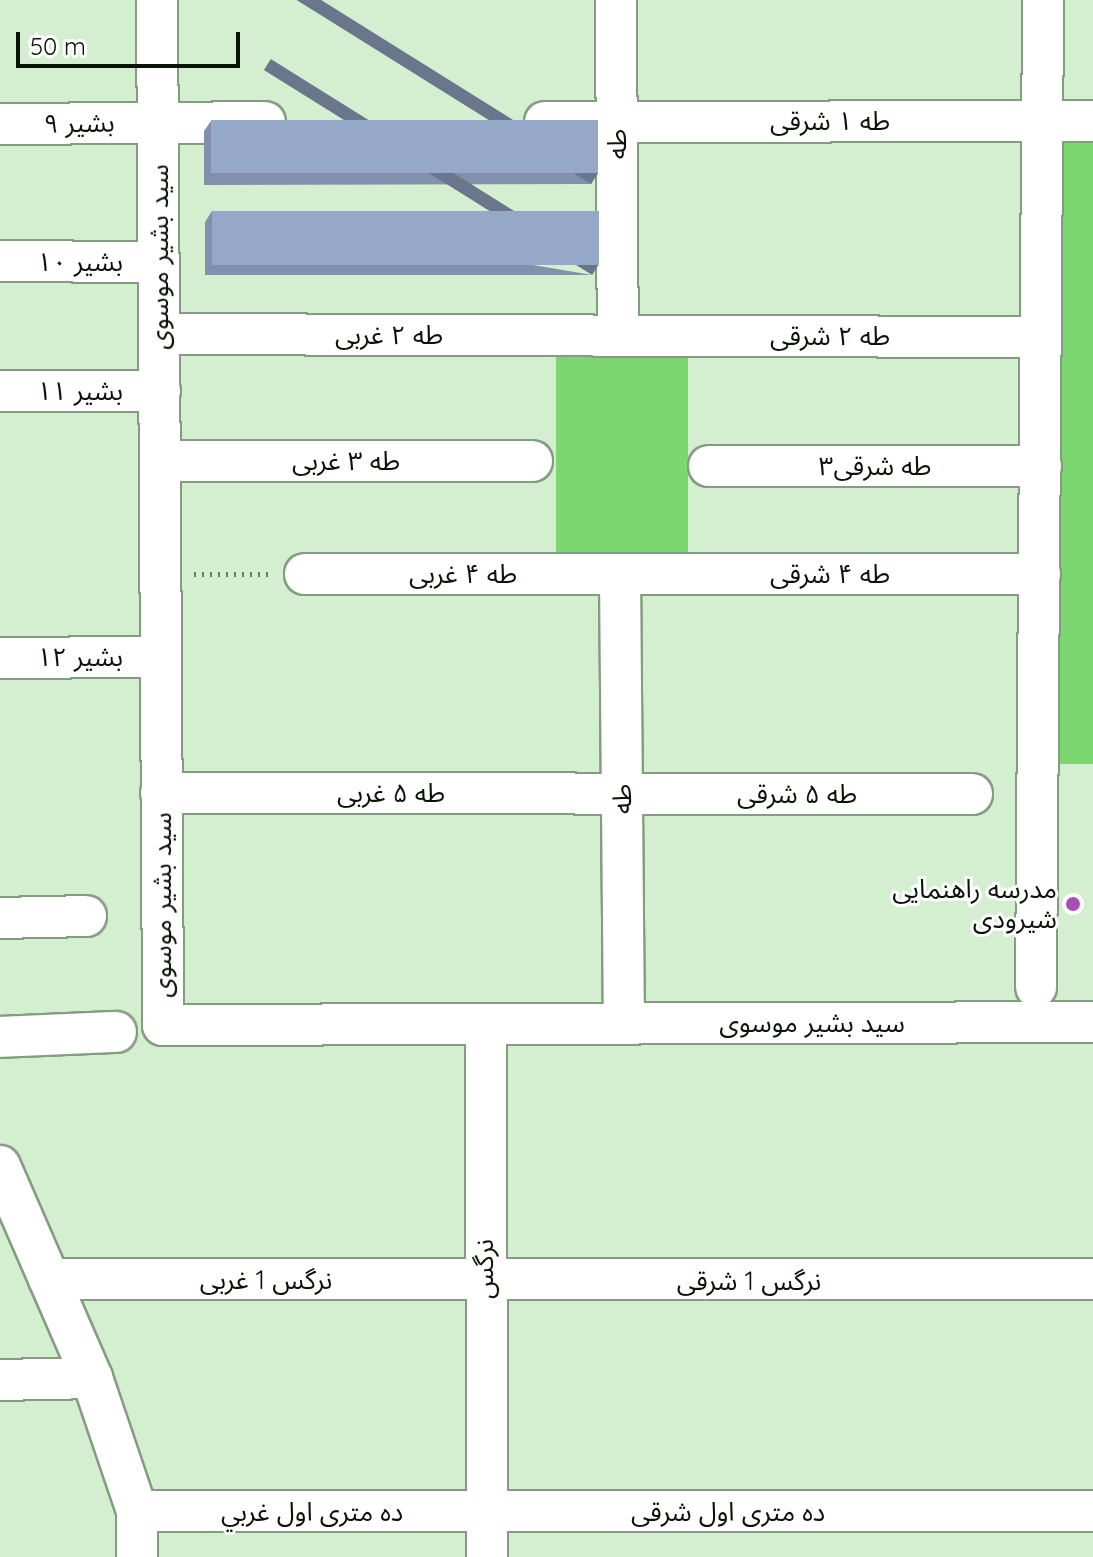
<!DOCTYPE html>
<meta charset="utf-8">
<style>
body{margin:0}
#map{position:relative;width:1093px;height:1557px;overflow:hidden;background:#d4efd0;font-family:Quicksand,"Noto Sans Arabic",sans-serif}
div>[style]{position:absolute}
[style*='--x']{left:calc(var(--x)*1px);top:calc(var(--y)*1px);width:calc(var(--w)*1px);rotate:calc(var(--a)*1deg)}
.green>*{inset:0;background:#7dd770;transform-origin:0 0}
.path>*{height:5px;margin-top:-2.5px;transform-origin:0;background:repeating-linear-gradient(90deg,#6c7e69 0 2px,transparent 0 8px)}
.roads{filter:drop-shadow(2px 0 #849d80) drop-shadow(-2px 0 #849d80) drop-shadow(0 2px #849d80) drop-shadow(0 -2px #849d80)}
.minor>*{height:40px;margin:-20px;padding:0 20px;transform-origin:20px;border-radius:20px;background:#fff}
.wall>*{inset:0;background:#8190ac}
.shaded-wall>*{inset:0;background:#69768c;transform-origin:0 0}
.building>*{inset:0;background:#96a8c8;transform-origin:0 0}
.dots>*{width:22px;height:22px;translate:-50% -50%;box-sizing:border-box;border:4px solid #fff;border-radius:50%}
span{translate:-50% -50%;white-space:nowrap;text-align:center;line-height:1.15;-webkit-text-stroke:6px #fff;paint-order:stroke}
.street-label{font-size:26px;color:#0a1308}
.poi-label{font-size:26px;color:#0a1308}
.right{translate:-100% -50%;text-align:right}
.scale{position:absolute;left:16px;top:32px;width:224px;height:36px;box-sizing:border-box;border:4px solid #0a1308;border-top:0;padding-left:10px;font-size:24px;line-height:28px;white-space:nowrap;color:#0a1308;-webkit-text-stroke:6px #fff;paint-order:stroke}
</style>
<div id="map">
<div class="green">
<i style="left:1060px;top:142px;width:33px;height:622px"></i>
<i style="left:688px;top:354px;width:200px;height:132px;rotate:90deg"></i>
</div>
<div class="path">
<i style="--x:194;--y:574;--w:78;--a:0"></i>
</div>
<div class="roads">
<div class="minor">
<i style="--x:157;--y:0;--w:1025;--a:89.66"></i>
<i style="--x:163;--y:1025;--w:930;--a:-0.18"></i>
<i style="--x:616;--y:0;--w:336;--a:89.7"></i>
<i style="--x:545;--y:122;--w:548;--a:-0.1"></i>
<i style="--x:0;--y:124;--w:265;--a:-0.4"></i>
<i style="--x:0;--y:261;--w:159;--a:0.4"></i>
<i style="--x:160;--y:334;--w:881;--a:0.2"></i>
<i style="--x:0;--y:391;--w:160;--a:0"></i>
<i style="--x:160;--y:461;--w:372;--a:0"></i>
<i style="--x:709;--y:466;--w:332;--a:0"></i>
<i style="--x:305;--y:574;--w:735;--a:0"></i>
<i style="--x:620;--y:574;--w:449;--a:89.5"></i>
<i style="--x:0;--y:658;--w:161;--a:-0.4"></i>
<i style="--x:161;--y:793;--w:811;--a:0.07"></i>
<i style="--x:0;--y:918;--w:86;--a:-1.3"></i>
<i style="--x:1036;--y:987;--w:987;--a:-89.59"></i>
<i style="--x:486;--y:1024;--w:533;--a:89.89"></i>
<i style="--x:0;--y:1037;--w:116;--a:-2.5"></i>
<i style="--x:0;--y:1166;--w:231;--a:66.5"></i>
<i style="--x:92;--y:1378;--w:140;--a:71.3"></i>
<i style="--x:137;--y:1511;--w:46;--a:90"></i>
<i style="--x:49;--y:1279;--w:1044;--a:0"></i>
<i style="--x:0;--y:1380;--w:92;--a:-1.2"></i>
<i style="--x:137;--y:1511;--w:956;--a:0"></i>
</div>
</div>
<div class="wall">
<i style="clip-path:polygon(211px 121px,598px 173px,591px 184px,204px 185px,204px 131px)"></i>
<i style="clip-path:polygon(212px 211px,592px 275px,205px 275px,205px 222px)"></i>
</div>
<div class="shaded-wall">
<i style="left:598px;top:173px;width:13px;height:386px;rotate:122deg"></i>
<i style="left:599px;top:264px;width:13px;height:387px;rotate:122deg"></i>
</div>
<div class="building">
<i style="left:598px;top:120px;width:53px;height:387px;rotate:90deg"></i>
<i style="left:212px;top:211px;width:387px;height:54px"></i>
</div>
<div class="dots">
<i style="left:1073px;top:904px;background:#a94eb9"></i>
</div>
<div class="street-label">
<span style="left:830px;top:121px">طه ۱ شرقی</span>
<span style="left:79px;top:123px;rotate:-1deg">بشیر ۹</span>
<span style="left:617px;top:144px;rotate:-90deg">طه</span>
<span style="left:159px;top:257px;rotate:-90deg">سید بشیر موسوی</span>
<span style="left:80px;top:262px">بشیر ۱۰</span>
<span style="left:389px;top:335px">طه ۲ غربی</span>
<span style="left:830px;top:336px">طه ۲ شرقی</span>
<span style="left:80px;top:391px">بشیر ۱۱</span>
<span style="left:346px;top:461px">طه ۳ غربی</span>
<span style="left:875px;top:466px">طه شرقی۳</span>
<span style="left:463px;top:574px">طه ۴ غربی</span>
<span style="left:830px;top:574px">طه ۴ شرقی</span>
<span style="left:80px;top:657px">بشیر ۱۲</span>
<span style="left:391px;top:793px">طه ۵ غربی</span>
<span style="left:797px;top:794px">طه ۵ شرقی</span>
<span style="left:622px;top:799px;rotate:-91deg">طه</span>
<span style="left:162px;top:905px;rotate:-90deg">سید بشیر موسوی</span>
<span style="left:812px;top:1023px">سید بشیر موسوی</span>
<span style="left:484px;top:1269px;rotate:-90deg">نرگس</span>
<span style="left:266px;top:1280px">نرگس 1 غربی</span>
<span style="left:749px;top:1281px">نرگس 1 شرقی</span>
<span style="left:312px;top:1512px">ده متری اول غربي</span>
<span style="left:728px;top:1512px">ده متری اول شرقی</span>
</div>
<div class="poi-label">
<span class="right" style="left:1057px;top:904px">مدرسه راهنمایی<br>شیرودی</span>
</div>
<div class="scale">50 m</div>
</div>
